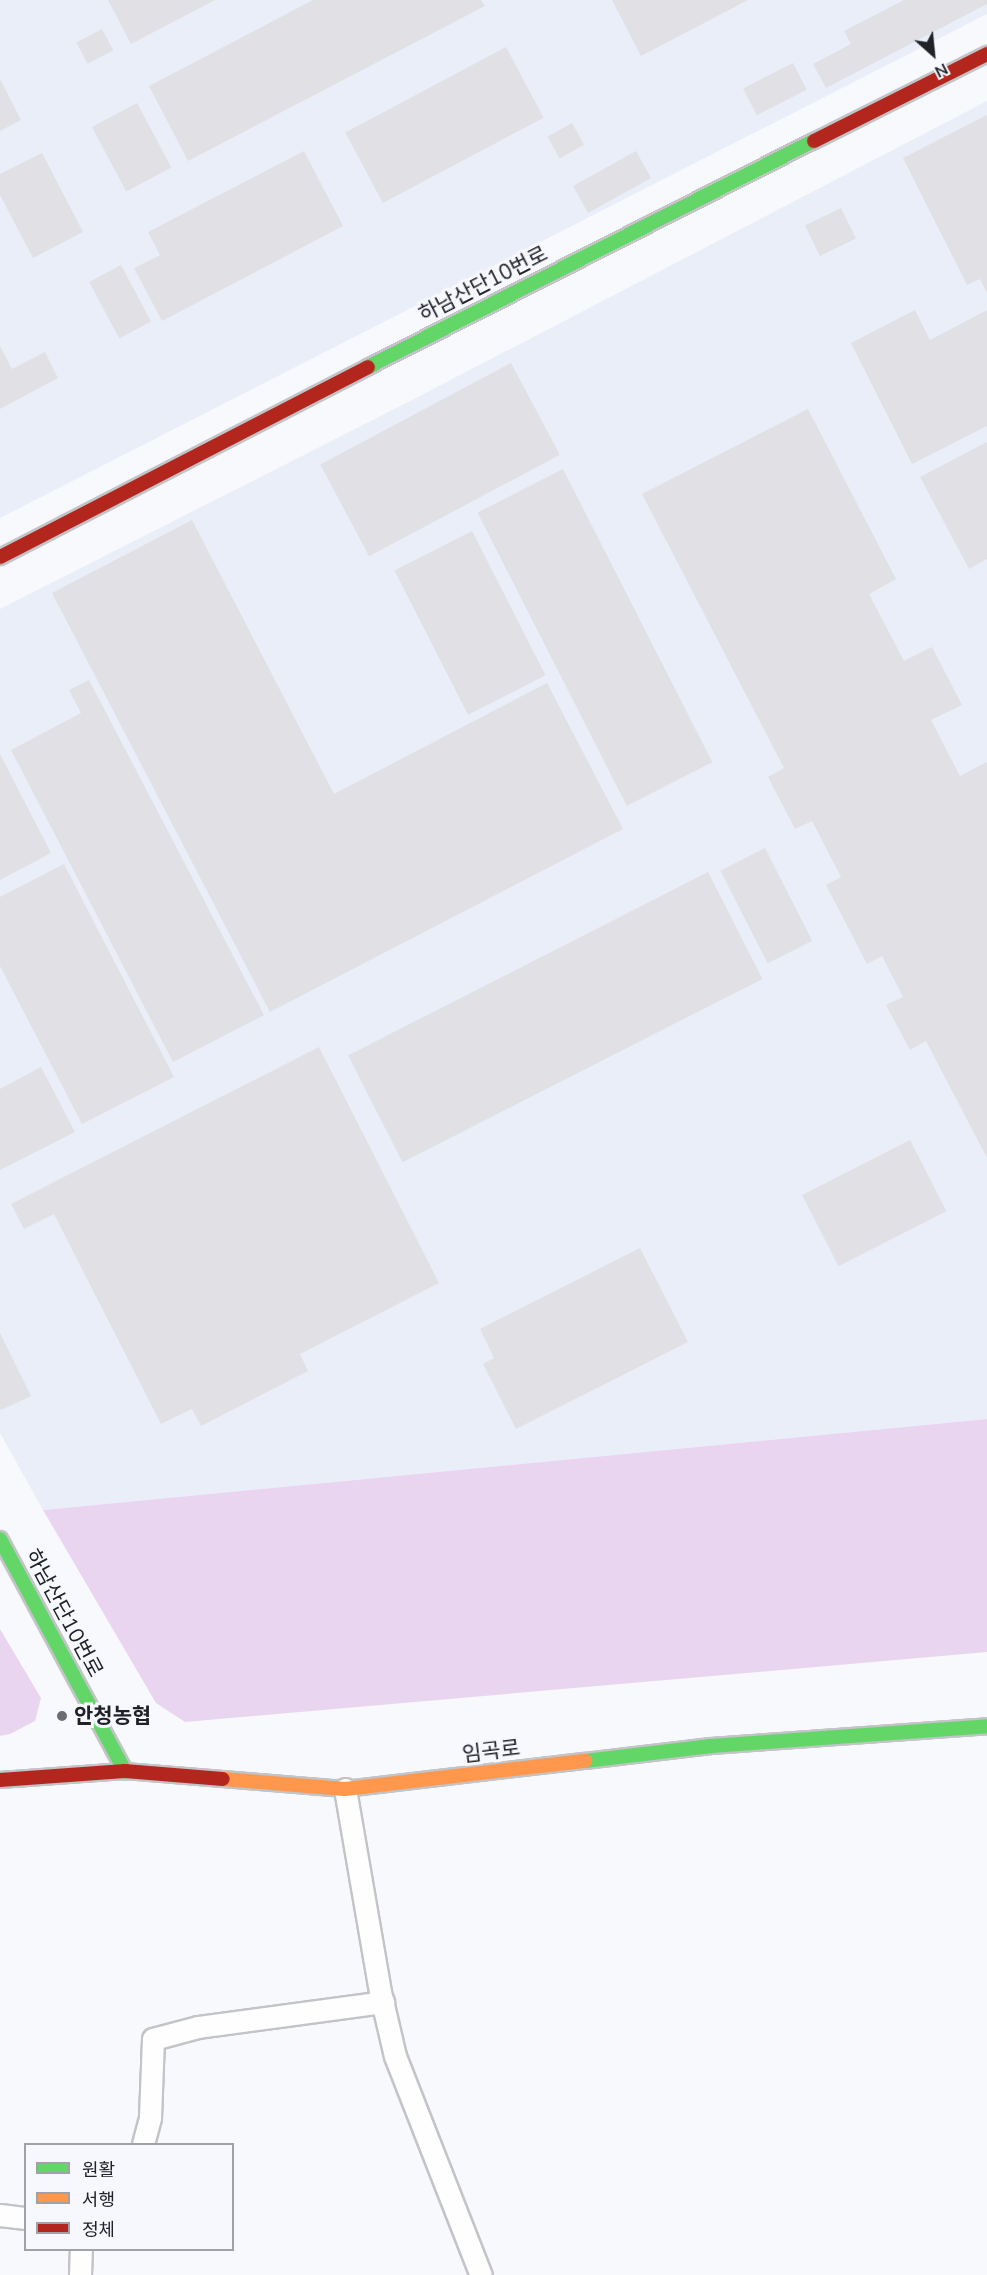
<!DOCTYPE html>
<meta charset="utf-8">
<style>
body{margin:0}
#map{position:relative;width:987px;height:2275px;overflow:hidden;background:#f8f9fc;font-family:"Nunito Sans","Noto Sans KR",sans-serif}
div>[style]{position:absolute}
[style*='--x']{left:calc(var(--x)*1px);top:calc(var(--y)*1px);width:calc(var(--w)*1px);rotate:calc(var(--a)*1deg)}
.built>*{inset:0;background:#eaeef9}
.forest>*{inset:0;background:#ead5f0}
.building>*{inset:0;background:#e1e0e4;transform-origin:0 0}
.roads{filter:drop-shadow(2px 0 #c3c4c8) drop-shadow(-2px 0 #c3c4c8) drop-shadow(0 2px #c3c4c8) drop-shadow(0 -2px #c3c4c8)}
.lane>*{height:21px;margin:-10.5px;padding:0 10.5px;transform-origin:10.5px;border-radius:10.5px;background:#fefeff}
.fast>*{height:14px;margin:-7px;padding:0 7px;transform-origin:7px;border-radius:7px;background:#63d668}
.slow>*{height:14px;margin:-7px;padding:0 7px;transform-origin:7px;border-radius:7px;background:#ff974d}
.jam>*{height:14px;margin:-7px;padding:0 7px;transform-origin:7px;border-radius:7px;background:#b3261e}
.dots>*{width:16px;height:16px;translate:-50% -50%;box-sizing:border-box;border:3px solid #f6f8fe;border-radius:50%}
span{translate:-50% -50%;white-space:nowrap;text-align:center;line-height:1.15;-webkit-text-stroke:6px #f6f8fe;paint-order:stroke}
.street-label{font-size:21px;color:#202227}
.poi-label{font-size:21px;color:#202227;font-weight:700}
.left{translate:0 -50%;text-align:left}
.legend{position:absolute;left:24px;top:2143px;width:210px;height:108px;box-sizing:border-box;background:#f6f8fe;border:2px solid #a0a2a8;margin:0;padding:8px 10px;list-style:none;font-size:18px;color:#202227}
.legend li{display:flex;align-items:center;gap:12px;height:30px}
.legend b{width:30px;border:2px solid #a0a2a8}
.north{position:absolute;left:903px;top:24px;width:60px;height:60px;-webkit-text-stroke:4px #f6f8fe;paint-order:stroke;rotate:153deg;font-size:16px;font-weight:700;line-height:24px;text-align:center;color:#202227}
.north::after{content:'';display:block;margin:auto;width:21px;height:27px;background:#202227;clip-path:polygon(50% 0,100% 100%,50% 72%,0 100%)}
</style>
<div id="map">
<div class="built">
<i style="clip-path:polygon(0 0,987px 0,987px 14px,0 518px)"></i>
<i style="clip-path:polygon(987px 101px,987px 1419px,43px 1510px,0 1433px,0 609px,416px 398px)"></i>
</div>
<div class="forest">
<i style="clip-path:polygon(987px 1419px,987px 1652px,185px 1722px,156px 1703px,43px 1510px)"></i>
<i style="clip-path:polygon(0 1629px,41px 1698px,35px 1721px,10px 1734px,0 1736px)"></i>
</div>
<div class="building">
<i style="clip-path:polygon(108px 0,215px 0,131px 44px)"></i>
<i style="clip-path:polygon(313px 0,481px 0,485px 6px,188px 161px,149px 86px)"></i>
<i style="clip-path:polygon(612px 0,748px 0,641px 56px)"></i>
<i style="clip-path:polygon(904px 0,987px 0,987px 4px,826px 88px,813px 64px,851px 44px,844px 31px)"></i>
<i style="left:102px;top:29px;width:24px;height:29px;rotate:62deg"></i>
<i style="left:506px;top:47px;width:80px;height:182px;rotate:62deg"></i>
<i style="left:793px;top:63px;width:30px;height:56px;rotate:63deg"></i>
<i style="clip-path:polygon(0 79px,21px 120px,0 131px)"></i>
<i style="left:137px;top:103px;width:73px;height:51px;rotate:62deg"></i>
<i style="clip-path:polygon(987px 115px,987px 293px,980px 279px,967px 285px,903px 158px)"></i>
<i style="left:572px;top:123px;width:25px;height:28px;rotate:61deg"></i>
<i style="clip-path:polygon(304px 151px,343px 226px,162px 321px,134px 268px,160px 255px,148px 232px)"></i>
<i style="left:636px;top:151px;width:31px;height:72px;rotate:61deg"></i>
<i style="clip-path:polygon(42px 153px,83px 232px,33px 258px,0 195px,0 174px)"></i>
<i style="left:841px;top:208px;width:34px;height:40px;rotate:64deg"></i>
<i style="left:121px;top:265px;width:64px;height:36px;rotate:62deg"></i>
<i style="clip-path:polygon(915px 310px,930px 340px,987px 310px,987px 426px,912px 464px,851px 343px)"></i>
<i style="clip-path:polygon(0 346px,12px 369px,45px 352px,58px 378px,0 409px)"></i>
<i style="left:511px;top:363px;width:104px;height:216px;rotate:62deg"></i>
<i style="clip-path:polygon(808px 409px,896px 579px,869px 594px,904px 661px,932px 647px,962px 705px,931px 720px,960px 776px,987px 762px,987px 1158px,926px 1041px,910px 1050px,886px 1005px,903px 997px,882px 956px,867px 964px,826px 885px,841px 877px,812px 821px,795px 829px,768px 777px,784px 768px,642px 494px)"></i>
<i style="clip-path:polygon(987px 442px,987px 559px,969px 569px,920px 477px)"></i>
<i style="left:563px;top:469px;width:329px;height:96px;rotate:63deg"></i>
<i style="clip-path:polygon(192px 520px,334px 794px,547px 683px,623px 829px,270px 1012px,52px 593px)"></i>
<i style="left:472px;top:531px;width:162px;height:87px;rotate:63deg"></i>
<i style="clip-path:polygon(89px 680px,264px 1015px,173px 1062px,11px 750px,81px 713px,69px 690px)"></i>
<i style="clip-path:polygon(0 754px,51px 853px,0 880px)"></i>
<i style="left:765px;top:848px;width:104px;height:50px;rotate:63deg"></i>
<i style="clip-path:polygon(64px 864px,174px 1077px,82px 1124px,0 966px,0 897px)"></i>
<i style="left:708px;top:872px;width:120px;height:404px;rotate:63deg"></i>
<i style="clip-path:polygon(319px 1047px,439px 1283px,300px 1354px,308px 1371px,201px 1426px,192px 1409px,161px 1424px,54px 1214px,24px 1229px,11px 1204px)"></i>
<i style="clip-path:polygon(41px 1067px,75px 1132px,0 1170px,0 1089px)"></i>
<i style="left:910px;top:1140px;width:80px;height:121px;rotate:63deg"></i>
<i style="clip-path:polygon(640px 1248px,688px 1342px,516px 1429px,483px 1364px,494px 1358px,480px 1329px)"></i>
<i style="clip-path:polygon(0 1333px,31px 1396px,1px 1410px,0 1408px)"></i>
</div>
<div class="roads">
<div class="lane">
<i style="--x:345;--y:1789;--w:206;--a:80.2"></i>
<i style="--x:380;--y:1992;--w:66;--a:76.8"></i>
<i style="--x:395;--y:2056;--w:235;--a:68.6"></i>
<i style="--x:143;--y:2144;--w:28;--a:-75"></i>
<i style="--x:150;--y:2117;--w:78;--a:-87.8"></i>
<i style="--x:153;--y:2039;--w:47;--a:-14.9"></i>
<i style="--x:198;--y:2027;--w:187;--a:-7.7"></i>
<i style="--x:0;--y:2215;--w:26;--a:7"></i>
<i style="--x:80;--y:2275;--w:25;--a:-88"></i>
</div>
<div class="fast">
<i style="--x:368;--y:367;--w:500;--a:-26.9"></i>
<i style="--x:0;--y:1539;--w:264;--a:61.7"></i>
<i style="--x:585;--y:1761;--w:127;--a:-6.8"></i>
<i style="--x:711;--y:1746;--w:277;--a:-4.1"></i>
</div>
<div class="slow">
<i style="--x:223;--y:1779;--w:122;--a:4.7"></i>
<i style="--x:345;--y:1789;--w:242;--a:-6.7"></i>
</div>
<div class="jam">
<i style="--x:814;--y:141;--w:194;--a:-26.7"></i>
<i style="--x:0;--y:557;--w:414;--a:-27.3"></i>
<i style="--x:0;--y:1780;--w:125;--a:-4.1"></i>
<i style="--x:125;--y:1771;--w:98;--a:4.7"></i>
</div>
</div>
<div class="dots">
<i style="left:62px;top:1716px;background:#6c6d72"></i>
</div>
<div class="street-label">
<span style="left:483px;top:284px;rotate:-27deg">하남산단10번로</span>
<span style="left:64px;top:1613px;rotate:62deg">하남산단10번로</span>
<span style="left:491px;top:1751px;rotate:-7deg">임곡로</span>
</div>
<div class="poi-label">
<span class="left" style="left:74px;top:1716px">안청농협</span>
</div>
<ul class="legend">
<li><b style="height:8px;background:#63d668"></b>원활</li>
<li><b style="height:8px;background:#ff974d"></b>서행</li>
<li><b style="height:8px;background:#b3261e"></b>정체</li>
</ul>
<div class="north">N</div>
</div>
